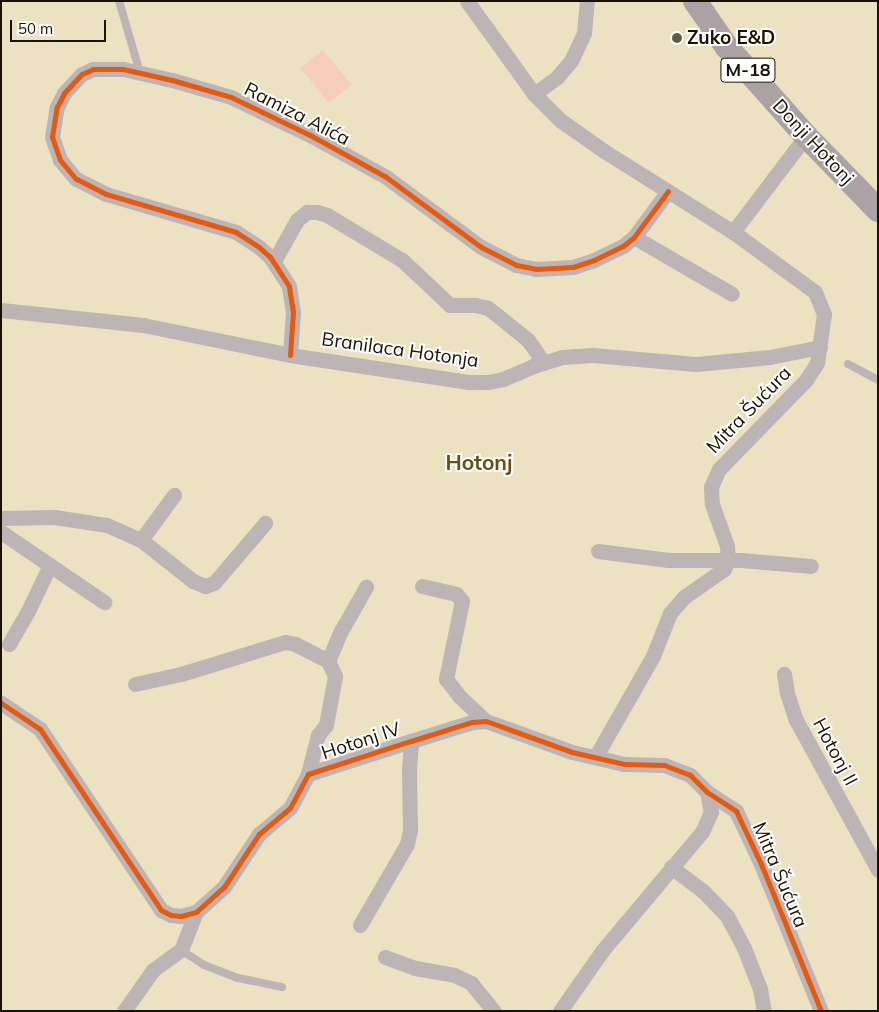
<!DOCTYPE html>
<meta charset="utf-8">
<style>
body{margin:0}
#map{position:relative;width:879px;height:1012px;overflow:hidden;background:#ece1c1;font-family:Mulish,sans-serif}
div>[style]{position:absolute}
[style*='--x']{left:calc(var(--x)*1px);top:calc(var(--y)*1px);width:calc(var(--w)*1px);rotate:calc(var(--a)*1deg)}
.green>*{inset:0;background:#f6cdb8;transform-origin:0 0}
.service>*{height:8px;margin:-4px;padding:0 4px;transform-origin:4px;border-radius:4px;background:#bcb4b5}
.minor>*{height:15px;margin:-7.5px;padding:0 7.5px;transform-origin:7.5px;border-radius:7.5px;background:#bcb4b5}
.primary>*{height:24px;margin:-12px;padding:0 12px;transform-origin:12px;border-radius:12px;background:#aca2a5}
.cycleway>*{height:5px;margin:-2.5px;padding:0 2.5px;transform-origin:2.5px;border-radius:2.5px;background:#e8590c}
.dots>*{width:14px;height:14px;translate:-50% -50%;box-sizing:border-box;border:2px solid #fff;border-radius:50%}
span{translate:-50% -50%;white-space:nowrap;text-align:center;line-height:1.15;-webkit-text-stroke:4px #fff;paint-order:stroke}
.shield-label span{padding:1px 4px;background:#fff;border:1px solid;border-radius:4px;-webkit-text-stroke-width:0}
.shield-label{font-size:18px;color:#1a1200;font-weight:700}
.poi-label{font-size:19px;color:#1a1200;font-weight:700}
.left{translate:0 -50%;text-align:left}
.street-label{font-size:19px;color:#1a1200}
.quarter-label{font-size:21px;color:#635017;font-weight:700}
.frame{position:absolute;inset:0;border:2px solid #1a1200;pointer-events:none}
.scale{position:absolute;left:10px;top:20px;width:96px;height:22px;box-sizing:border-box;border:2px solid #1a1200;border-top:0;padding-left:6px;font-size:15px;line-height:18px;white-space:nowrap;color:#1a1200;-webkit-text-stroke:4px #fff;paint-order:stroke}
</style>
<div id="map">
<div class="green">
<i style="left:323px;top:50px;width:45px;height:29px;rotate:51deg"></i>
</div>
<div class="service">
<i style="--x:119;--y:1;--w:75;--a:73.7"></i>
<i style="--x:848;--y:364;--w:34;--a:28"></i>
<i style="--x:181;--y:950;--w:27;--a:33"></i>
<i style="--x:204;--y:965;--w:36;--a:21"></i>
<i style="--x:238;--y:978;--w:45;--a:11.6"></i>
</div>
<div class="minor">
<i style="--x:467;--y:1;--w:115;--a:54.2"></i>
<i style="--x:534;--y:94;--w:37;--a:45"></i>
<i style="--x:560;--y:120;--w:54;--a:35.2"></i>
<i style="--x:604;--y:151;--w:152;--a:32.1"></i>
<i style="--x:733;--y:232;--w:102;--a:36.2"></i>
<i style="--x:815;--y:292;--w:24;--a:68"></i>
<i style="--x:824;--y:314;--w:49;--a:98.1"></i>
<i style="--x:817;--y:363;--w:20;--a:123"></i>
<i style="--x:806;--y:380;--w:124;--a:134.3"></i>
<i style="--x:719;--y:469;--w:20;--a:114"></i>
<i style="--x:711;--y:487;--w:17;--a:87"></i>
<i style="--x:712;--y:504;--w:45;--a:70.3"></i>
<i style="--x:727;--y:546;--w:14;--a:86"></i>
<i style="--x:728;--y:560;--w:10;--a:114"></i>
<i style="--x:724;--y:569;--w:49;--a:145"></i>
<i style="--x:684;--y:597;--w:21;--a:131"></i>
<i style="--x:670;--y:613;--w:46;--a:111.6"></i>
<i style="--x:653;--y:656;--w:115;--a:119.7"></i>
<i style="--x:534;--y:94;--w:29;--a:-36"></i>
<i style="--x:557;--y:77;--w:21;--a:-49"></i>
<i style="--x:571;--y:61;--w:31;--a:-65"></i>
<i style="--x:584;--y:33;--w:32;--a:-85"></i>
<i style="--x:733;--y:232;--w:121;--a:-52.8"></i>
<i style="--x:634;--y:237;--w:113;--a:30.2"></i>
<i style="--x:274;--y:261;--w:47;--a:-60.7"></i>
<i style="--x:297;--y:220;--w:13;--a:-39"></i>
<i style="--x:307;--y:212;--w:10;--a:0"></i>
<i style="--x:317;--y:212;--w:10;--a:17"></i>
<i style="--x:327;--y:215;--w:87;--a:31"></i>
<i style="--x:402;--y:260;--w:66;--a:43.2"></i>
<i style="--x:450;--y:305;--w:25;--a:0"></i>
<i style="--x:475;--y:305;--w:13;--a:13"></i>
<i style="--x:488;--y:308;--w:51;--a:38.7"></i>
<i style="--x:528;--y:340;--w:28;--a:55"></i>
<i style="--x:1;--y:310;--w:143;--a:6"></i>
<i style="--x:143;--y:325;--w:150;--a:11.5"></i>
<i style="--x:290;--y:355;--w:181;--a:8.6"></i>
<i style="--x:469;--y:382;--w:19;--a:0"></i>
<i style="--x:488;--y:382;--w:15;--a:-11"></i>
<i style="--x:503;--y:379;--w:33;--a:-23"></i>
<i style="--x:533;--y:366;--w:31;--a:-17"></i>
<i style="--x:563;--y:357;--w:30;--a:-4"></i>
<i style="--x:593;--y:355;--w:103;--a:5"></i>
<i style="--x:696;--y:364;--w:74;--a:-5.4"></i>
<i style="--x:770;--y:357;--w:51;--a:-11.3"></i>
<i style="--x:290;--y:355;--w:43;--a:-86"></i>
<i style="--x:293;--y:312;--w:26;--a:-99"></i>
<i style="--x:289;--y:286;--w:35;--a:-123"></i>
<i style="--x:270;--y:257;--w:15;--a:-138"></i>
<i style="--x:259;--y:247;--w:27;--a:-147"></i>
<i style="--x:236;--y:232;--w:135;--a:-163.7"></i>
<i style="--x:106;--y:194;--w:34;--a:-153"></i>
<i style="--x:76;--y:179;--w:25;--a:-130"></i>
<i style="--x:60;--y:160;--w:24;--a:-109"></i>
<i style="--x:52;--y:137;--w:30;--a:-81"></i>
<i style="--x:57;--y:107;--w:16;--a:-63"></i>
<i style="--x:64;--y:93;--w:26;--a:-47"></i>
<i style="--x:82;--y:74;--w:12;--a:-24"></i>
<i style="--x:93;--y:69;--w:30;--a:0"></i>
<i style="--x:123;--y:69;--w:50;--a:12.7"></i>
<i style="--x:172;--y:80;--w:61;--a:16.1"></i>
<i style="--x:231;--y:97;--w:88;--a:25.7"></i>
<i style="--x:310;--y:135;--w:87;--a:28.9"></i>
<i style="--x:386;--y:177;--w:118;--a:36.4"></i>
<i style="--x:481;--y:247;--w:39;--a:27"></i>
<i style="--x:516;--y:265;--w:20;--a:11"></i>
<i style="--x:536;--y:269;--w:37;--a:-3"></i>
<i style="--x:573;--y:267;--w:22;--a:-18"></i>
<i style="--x:594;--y:260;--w:32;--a:-26"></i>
<i style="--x:623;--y:246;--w:14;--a:-39"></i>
<i style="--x:634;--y:237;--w:57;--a:-53.5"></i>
<i style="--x:1;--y:518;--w:53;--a:-1.1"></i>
<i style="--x:54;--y:517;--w:54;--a:8.6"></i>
<i style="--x:107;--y:525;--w:37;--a:24"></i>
<i style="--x:141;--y:540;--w:66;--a:38.3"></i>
<i style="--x:193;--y:581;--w:13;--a:23"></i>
<i style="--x:205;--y:586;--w:9;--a:-18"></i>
<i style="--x:214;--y:583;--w:79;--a:-49.6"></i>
<i style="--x:1;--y:532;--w:125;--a:34.2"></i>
<i style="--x:141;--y:540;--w:56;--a:-53.7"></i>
<i style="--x:598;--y:551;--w:71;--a:7.3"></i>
<i style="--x:668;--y:560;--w:73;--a:0"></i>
<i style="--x:741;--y:560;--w:70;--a:4.9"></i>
<i style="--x:422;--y:586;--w:35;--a:13"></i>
<i style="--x:456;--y:594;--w:9;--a:49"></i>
<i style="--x:462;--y:601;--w:80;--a:101.6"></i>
<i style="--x:446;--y:679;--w:23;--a:52"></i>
<i style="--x:460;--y:697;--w:35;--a:43"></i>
<i style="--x:9;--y:644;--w:38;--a:-60"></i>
<i style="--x:28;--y:611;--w:51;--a:-64.4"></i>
<i style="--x:328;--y:661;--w:33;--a:-67"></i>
<i style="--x:341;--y:631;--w:51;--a:-60.4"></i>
<i style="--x:784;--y:674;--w:19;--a:81"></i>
<i style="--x:787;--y:693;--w:28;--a:72"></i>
<i style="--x:796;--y:720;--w:171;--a:61.3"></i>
<i style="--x:135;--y:684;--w:47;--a:-12.3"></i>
<i style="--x:181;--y:674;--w:109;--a:-17.1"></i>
<i style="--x:285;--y:642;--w:10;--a:11"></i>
<i style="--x:295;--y:644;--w:37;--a:27"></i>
<i style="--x:328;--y:661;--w:17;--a:65"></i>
<i style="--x:335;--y:676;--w:50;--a:100.4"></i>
<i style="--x:326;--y:725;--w:13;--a:129"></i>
<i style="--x:318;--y:735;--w:40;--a:104.4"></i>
<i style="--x:1;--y:703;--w:47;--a:33.7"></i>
<i style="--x:40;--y:729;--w:218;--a:56.2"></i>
<i style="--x:161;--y:910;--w:11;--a:27"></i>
<i style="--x:171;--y:915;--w:10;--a:6"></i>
<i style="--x:181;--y:916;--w:16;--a:-15"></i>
<i style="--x:196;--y:912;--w:38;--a:-42"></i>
<i style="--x:224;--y:887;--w:64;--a:-56.6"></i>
<i style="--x:259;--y:834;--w:40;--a:-40"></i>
<i style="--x:290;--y:808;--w:38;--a:-62"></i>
<i style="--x:308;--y:774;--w:108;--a:-17.8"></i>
<i style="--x:411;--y:741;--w:64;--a:-17.3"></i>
<i style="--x:472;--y:722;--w:14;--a:-4"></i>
<i style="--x:486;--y:721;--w:91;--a:19.8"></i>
<i style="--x:572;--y:752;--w:53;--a:13"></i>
<i style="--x:624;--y:764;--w:40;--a:1.4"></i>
<i style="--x:664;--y:765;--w:28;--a:21"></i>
<i style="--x:690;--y:775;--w:24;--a:45"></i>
<i style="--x:707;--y:792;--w:35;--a:33"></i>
<i style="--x:736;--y:811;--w:59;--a:64.7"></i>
<i style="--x:761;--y:864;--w:159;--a:67.8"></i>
<i style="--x:671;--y:867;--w:40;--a:37"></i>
<i style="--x:703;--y:891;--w:35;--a:46"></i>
<i style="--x:727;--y:916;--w:36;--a:62"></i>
<i style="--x:744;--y:948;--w:44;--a:68.7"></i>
<i style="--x:760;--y:989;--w:22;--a:80"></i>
<i style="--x:360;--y:925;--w:94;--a:-59.9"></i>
<i style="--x:407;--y:844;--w:14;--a:-78"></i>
<i style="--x:410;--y:830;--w:60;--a:-91"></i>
<i style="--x:409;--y:770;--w:29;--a:-86"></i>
<i style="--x:385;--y:957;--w:32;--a:20"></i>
<i style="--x:415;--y:968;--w:40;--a:10"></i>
<i style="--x:454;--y:975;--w:19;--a:25"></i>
<i style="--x:471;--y:983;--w:36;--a:51"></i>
<i style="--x:124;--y:1011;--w:50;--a:-54.7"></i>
<i style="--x:153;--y:970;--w:34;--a:-36"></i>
<i style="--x:181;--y:950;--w:41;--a:-68.5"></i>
<i style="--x:560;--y:1011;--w:73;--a:-55"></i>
<i style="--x:602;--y:951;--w:155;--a:-50"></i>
<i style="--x:702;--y:832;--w:22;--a:-66"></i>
<i style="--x:711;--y:812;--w:20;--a:-101"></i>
</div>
<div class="primary">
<i style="--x:695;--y:1;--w:55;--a:55.4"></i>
<i style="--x:726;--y:46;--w:120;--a:48.4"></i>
<i style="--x:806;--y:136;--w:103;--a:45.8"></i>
</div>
<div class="cycleway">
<i style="--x:290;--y:355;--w:43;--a:-86"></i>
<i style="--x:293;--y:312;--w:26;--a:-99"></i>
<i style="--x:289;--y:286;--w:35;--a:-123"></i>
<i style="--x:270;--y:257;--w:15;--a:-138"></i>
<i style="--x:259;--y:247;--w:27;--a:-147"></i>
<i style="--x:236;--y:232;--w:135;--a:-163.7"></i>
<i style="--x:106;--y:194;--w:34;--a:-153"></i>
<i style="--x:76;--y:179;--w:25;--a:-130"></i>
<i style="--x:60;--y:160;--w:24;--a:-109"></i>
<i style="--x:52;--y:137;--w:30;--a:-81"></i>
<i style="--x:57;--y:107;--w:16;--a:-63"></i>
<i style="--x:64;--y:93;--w:26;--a:-47"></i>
<i style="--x:82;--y:74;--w:12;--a:-24"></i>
<i style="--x:93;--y:69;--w:30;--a:0"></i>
<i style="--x:123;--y:69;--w:50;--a:12.7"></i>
<i style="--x:172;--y:80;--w:61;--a:16.1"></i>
<i style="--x:231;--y:97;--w:88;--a:25.7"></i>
<i style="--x:310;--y:135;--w:87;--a:28.9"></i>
<i style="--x:386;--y:177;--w:118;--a:36.4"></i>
<i style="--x:481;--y:247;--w:39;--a:27"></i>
<i style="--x:516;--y:265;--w:20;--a:11"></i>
<i style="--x:536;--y:269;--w:37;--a:-3"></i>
<i style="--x:573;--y:267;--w:22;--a:-18"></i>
<i style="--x:594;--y:260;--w:32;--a:-26"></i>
<i style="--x:623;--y:246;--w:14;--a:-39"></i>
<i style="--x:634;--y:237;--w:57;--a:-53.5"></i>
<i style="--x:1;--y:703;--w:47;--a:33.7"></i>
<i style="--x:40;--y:729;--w:218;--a:56.2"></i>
<i style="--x:161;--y:910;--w:11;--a:27"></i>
<i style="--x:171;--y:915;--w:10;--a:6"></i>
<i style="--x:181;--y:916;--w:16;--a:-15"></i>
<i style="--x:196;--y:912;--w:38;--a:-42"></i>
<i style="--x:224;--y:887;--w:64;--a:-56.6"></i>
<i style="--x:259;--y:834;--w:40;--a:-40"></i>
<i style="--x:290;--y:808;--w:38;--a:-62"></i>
<i style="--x:308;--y:774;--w:108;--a:-17.8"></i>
<i style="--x:411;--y:741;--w:64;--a:-17.3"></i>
<i style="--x:472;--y:722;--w:14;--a:-4"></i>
<i style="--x:486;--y:721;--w:91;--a:19.8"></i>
<i style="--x:572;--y:752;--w:53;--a:13"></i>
<i style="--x:624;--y:764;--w:40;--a:1.4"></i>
<i style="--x:664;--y:765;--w:28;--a:21"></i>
<i style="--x:690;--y:775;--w:24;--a:45"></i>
<i style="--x:707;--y:792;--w:35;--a:33"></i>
<i style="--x:736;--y:811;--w:59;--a:64.7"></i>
<i style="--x:761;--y:864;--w:159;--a:67.8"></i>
</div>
<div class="dots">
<i style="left:677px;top:38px;background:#645a44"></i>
</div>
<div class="shield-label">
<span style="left:748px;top:70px">M-18</span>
</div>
<div class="poi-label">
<span class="left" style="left:687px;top:38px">Zuko E&amp;D</span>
</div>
<div class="street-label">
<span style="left:297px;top:114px;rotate:27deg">Ramiza Alića</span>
<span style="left:813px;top:142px;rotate:47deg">Donji Hotonj</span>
<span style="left:400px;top:350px;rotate:8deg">Branilaca Hotonja</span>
<span style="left:749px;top:410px;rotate:-46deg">Mitra Šućura</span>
<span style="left:361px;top:741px;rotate:-18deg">Hotonj IV</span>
<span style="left:835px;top:752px;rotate:62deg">Hotonj II</span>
<span style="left:780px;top:875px;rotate:67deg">Mitra Šućura</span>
</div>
<div class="quarter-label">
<span style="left:479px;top:462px">Hotonj</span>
</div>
<div class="frame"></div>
<div class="scale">50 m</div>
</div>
